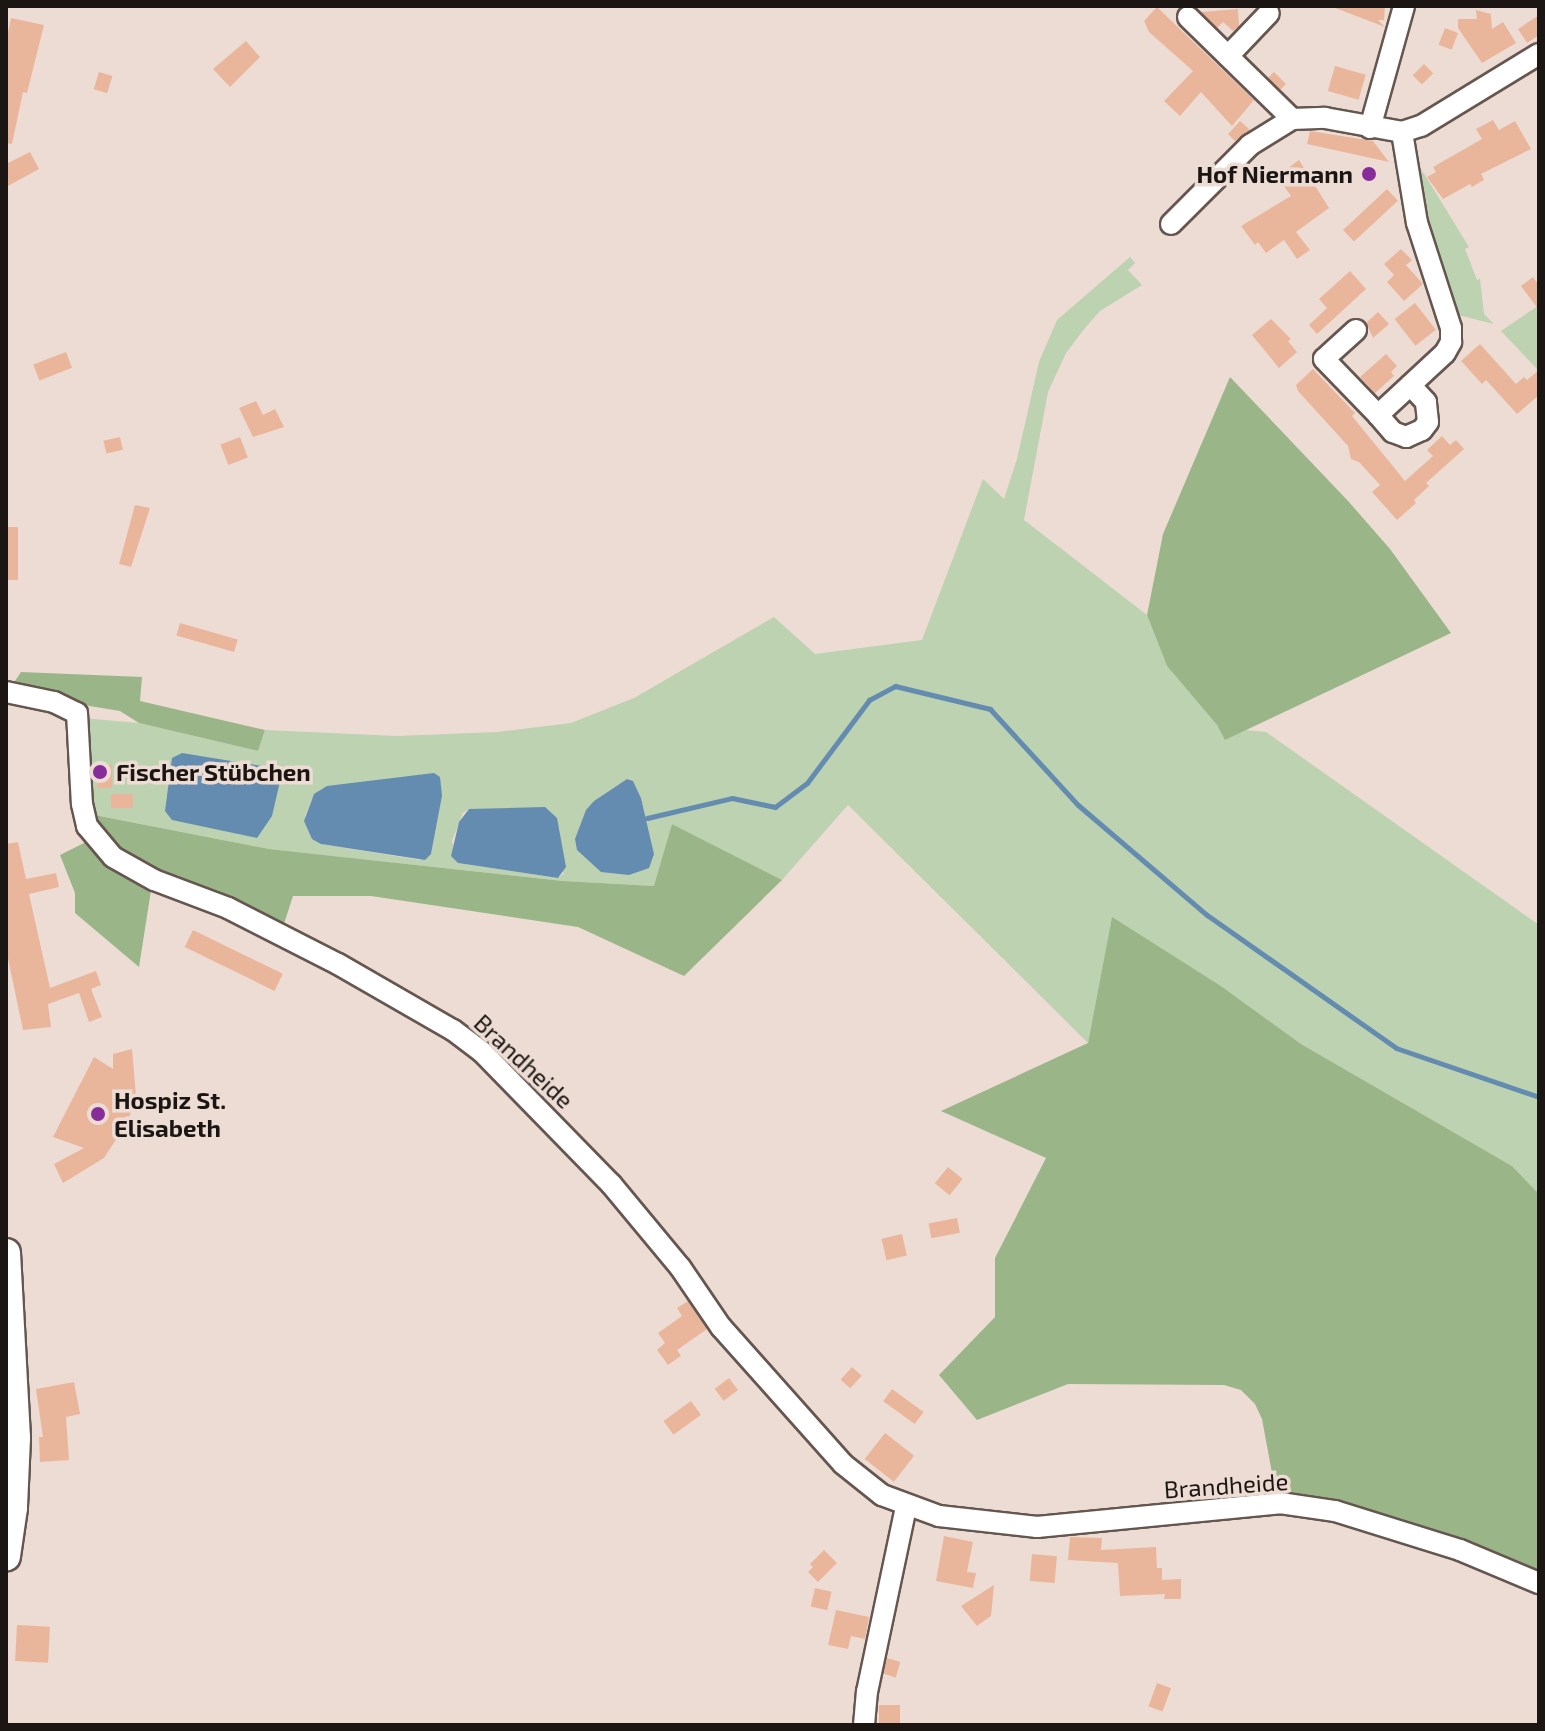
<!DOCTYPE html>
<meta charset="utf-8">
<style>
body{margin:0}
#map{position:relative;width:1545px;height:1731px;overflow:hidden;background:#eddcd4;font-family:"Exo 2",sans-serif}
div>[style]{position:absolute}
[style*='--x']{left:calc(var(--x)*1px);top:calc(var(--y)*1px);width:calc(var(--w)*1px);rotate:calc(var(--a)*1deg)}
.green>*{inset:0;background:#bdd2b0}
.forest>*{inset:0;background:#9ab688}
.water>*{inset:0;background:#648bb0}
.stream>*{height:5px;margin:-2.5px;padding:0 2.5px;transform-origin:2.5px;border-radius:2.5px;background:#648bb0}
.building>*{inset:0;background:#eab69b;transform-origin:0 0}
.roads{filter:drop-shadow(2px 0 #655750) drop-shadow(-2px 0 #655750) drop-shadow(0 2px #655750) drop-shadow(0 -2px #655750)}
.minor>*{height:20px;margin:-10px;padding:0 10px;transform-origin:10px;border-radius:10px;background:#fff}
.secondary>*{height:28px;margin:-14px;padding:0 14px;transform-origin:14px;border-radius:14px;background:#fff}
.dots>*{width:22px;height:22px;translate:-50% -50%;box-sizing:border-box;border:4px solid #eddcd4;border-radius:50%}
span{translate:-50% -50%;white-space:nowrap;text-align:center;line-height:1.15;-webkit-text-stroke:7px #eddcd4;paint-order:stroke}
.poi-label{font-size:24px;color:#1b1613;font-weight:700}
.right{translate:-100% -50%;text-align:right}
.left{translate:0 -50%;text-align:left}
.street-label{font-size:24px;color:#1b1613}
.frame{position:absolute;inset:0;border:8px solid #1b1613;pointer-events:none}
</style>
<div id="map">
<div class="green">
<i style="clip-path:polygon(1415px 159px,1469px 247px,1465px 249px,1477px 280px,1480px 279px,1484px 314px,1494px 324px,1454px 314px,1424px 217px)"></i>
<i style="clip-path:polygon(evenodd,1130px 257px,1135px 263px,1128px 270px,1142px 285px,1100px 311px,1085px 328px,1066px 353px,1048px 392px,1024px 520px,1147px 615px,1167px 666px,1217px 725px,1225px 739px,1246px 730px,1266px 732px,1539px 925px,1539px 1194px,1512px 1166px,1301px 1044px,1221px 986px,1112px 918px,1088px 1043px,848px 805px,782px 880px,672px 824px,655px 886px,563px 881px,269px 849px,89px 814px,82px 718px,139px 723px,258px 751px,265px 730px,397px 736px,497px 732px,571px 723px,634px 698px,774px 617px,815px 654px,922px 640px,983px 479px,1004px 499px,1017px 459px,1039px 362px,1057px 320px,1130px 257px,627px 779px,633px 781px,641px 798px,654px 854px,594px 801px,627px 779px,1130px 257px,314px 794px,442px 796px,431px 854px,420px 860px,321px 844px,305px 816px,314px 794px,1130px 257px,469px 809px,476px 809px,564px 873px,558px 878px,458px 863px,452px 841px,463px 813px,469px 809px)"></i>
<i style="clip-path:polygon(1539px 305px,1539px 371px,1501px 331px)"></i>
</div>
<div class="forest">
<i style="clip-path:polygon(1230px 377px,1349px 502px,1390px 549px,1451px 633px,1225px 740px,1217px 725px,1167px 666px,1147px 615px,1163px 534px)"></i>
<i style="clip-path:polygon(21px 672px,142px 677px,140px 701px,265px 730px,258px 751px,139px 723px,120px 711px,71px 703px,11px 687px)"></i>
<i style="clip-path:polygon(89px 814px,269px 849px,563px 881px,654px 886px,672px 824px,782px 880px,684px 976px,578px 927px,371px 896px,293px 896px,282px 930px,111px 853px)"></i>
<i style="clip-path:polygon(88px 841px,152px 884px,139px 967px,75px 913px,75px 893px,60px 855px)"></i>
<i style="clip-path:polygon(1112px 917px,1221px 986px,1301px 1044px,1512px 1166px,1539px 1194px,1539px 1576px,1266px 1495px,1272px 1473px,1262px 1419px,1255px 1404px,1241px 1390px,1224px 1385px,1068px 1384px,977px 1420px,939px 1375px,995px 1317px,995px 1258px,1046px 1158px,941px 1111px,1088px 1043px)"></i>
</div>
<div class="water">
<i style="clip-path:polygon(182px 753px,274px 768px,281px 777px,272px 816px,257px 838px,172px 820px,165px 811px,172px 758px)"></i>
<i style="clip-path:polygon(434px 773px,440px 777px,442px 796px,431px 854px,425px 860px,321px 844px,312px 839px,304px 821px,314px 794px,327px 786px)"></i>
<i style="clip-path:polygon(627px 779px,633px 781px,641px 798px,654px 854px,649px 868px,629px 875px,601px 872px,577px 850px,575px 839px,586px 810px,594px 801px)"></i>
<i style="clip-path:polygon(545px 807px,557px 818px,566px 867px,558px 878px,458px 863px,451px 856px,459px 822px,469px 809px)"></i>
</div>
<div class="stream">
<i style="--x:647;--y:818;--w:87;--a:-13.2"></i>
<i style="--x:732;--y:798;--w:44;--a:11.8"></i>
<i style="--x:775;--y:807;--w:40;--a:-37"></i>
<i style="--x:807;--y:783;--w:104;--a:-53.2"></i>
<i style="--x:869;--y:700;--w:30;--a:-28"></i>
<i style="--x:895;--y:686;--w:98;--a:13.6"></i>
<i style="--x:990;--y:709;--w:130;--a:47.5"></i>
<i style="--x:1078;--y:805;--w:170;--a:40.5"></i>
<i style="--x:1207;--y:915;--w:231;--a:35.1"></i>
<i style="--x:1396;--y:1048;--w:151;--a:18.9"></i>
</div>
<div class="building">
<i style="clip-path:polygon(1330px 6px,1385px 6px,1384px 20px,1378px 20px,1385px 27px)"></i>
<i style="clip-path:polygon(1157px 7px,1254px 100px,1232px 126px,1201px 92px,1180px 116px,1164px 101px,1193px 71px,1149px 32px,1144px 21px)"></i>
<i style="clip-path:polygon(1238px 9px,1239px 26px,1233px 31px,1223px 22px,1217px 28px,1201px 12px)"></i>
<i style="clip-path:polygon(1476px 10px,1491px 14px,1492px 29px,1503px 22px,1516px 43px,1482px 63px,1458px 28px,1458px 19px,1477px 19px)"></i>
<i style="clip-path:polygon(1539px 15px,1539px 35px,1527px 43px,1518px 29px)"></i>
<i style="clip-path:polygon(11px 18px,44px 25px,27px 93px,23px 92px,12px 144px,6px 143px,6px 42px)"></i>
<i style="left:1445px;top:28px;width:14px;height:18px;rotate:21deg"></i>
<i style="clip-path:polygon(246px 41px,260px 57px,230px 87px,213px 69px)"></i>
<i style="left:1424px;top:64px;width:13px;height:16px;rotate:45deg"></i>
<i style="left:1335px;top:66px;width:32px;height:26px;rotate:16deg"></i>
<i style="left:99px;top:72px;width:14px;height:18px;rotate:17deg"></i>
<i style="left:1274px;top:72px;width:17px;height:8px;rotate:45deg"></i>
<i style="clip-path:polygon(1493px 120px,1499px 130px,1515px 121px,1531px 149px,1481px 174px,1484px 180px,1472px 187px,1470px 184px,1443px 199px,1427px 177px,1436px 172px,1433px 167px,1482px 139px,1476px 129px)"></i>
<i style="clip-path:polygon(1240px 121px,1250px 130px,1235px 141px,1228px 134px)"></i>
<i style="clip-path:polygon(1310px 131px,1373px 141px,1389px 162px,1307px 144px)"></i>
<i style="clip-path:polygon(30px 152px,39px 169px,6px 187px,6px 164px)"></i>
<i style="clip-path:polygon(1299px 160px,1329px 208px,1296px 232px,1310px 250px,1297px 259px,1284px 240px,1266px 253px,1258px 242px,1255px 245px,1241px 226px,1291px 196px,1277px 176px)"></i>
<i style="left:1387px;top:189px;width:16px;height:60px;rotate:47deg"></i>
<i style="clip-path:polygon(1401px 249px,1412px 260px,1406px 265px,1423px 284px,1404px 301px,1387px 282px,1394px 275px,1384px 264px)"></i>
<i style="clip-path:polygon(1350px 271px,1366px 289px,1317px 334px,1309px 325px,1327px 308px,1319px 299px)"></i>
<i style="clip-path:polygon(1533px 277px,1539px 285px,1539px 310px,1521px 286px)"></i>
<i style="left:1415px;top:303px;width:34px;height:26px;rotate:52deg"></i>
<i style="clip-path:polygon(1378px 312px,1389px 324px,1373px 338px,1366px 323px)"></i>
<i style="clip-path:polygon(1271px 319px,1291px 339px,1288px 341px,1297px 352px,1279px 368px,1252px 335px)"></i>
<i style="clip-path:polygon(1480px 344px,1516px 384px,1524px 377px,1527px 380px,1539px 370px,1539px 395px,1517px 414px,1486px 380px,1482px 384px,1461px 361px)"></i>
<i style="left:66px;top:352px;width:17px;height:35px;rotate:69deg"></i>
<i style="clip-path:polygon(1386px 354px,1397px 366px,1391px 372px,1394px 376px,1375px 393px,1360px 377px)"></i>
<i style="clip-path:polygon(1313px 369px,1355px 413px,1352px 416px,1405px 481px,1433px 456px,1427px 450px,1442px 436px,1450px 445px,1456px 440px,1464px 449px,1426px 483px,1429px 486px,1414px 500px,1416px 503px,1397px 520px,1372px 492px,1380px 485px,1359px 462px,1351px 459px,1348px 446px,1298px 391px,1296px 385px)"></i>
<i style="clip-path:polygon(256px 401px,263px 415px,275px 409px,284px 427px,253px 437px,239px 408px)"></i>
<i style="left:120px;top:437px;width:13px;height:17px;rotate:77deg"></i>
<i style="left:240px;top:437px;width:22px;height:21px;rotate:69deg"></i>
<i style="clip-path:polygon(135px 505px,150px 508px,131px 567px,119px 564px)"></i>
<i style="left:6px;top:527px;width:12px;height:53px"></i>
<i style="left:180px;top:623px;width:60px;height:13px;rotate:16deg"></i>
<i style="left:97px;top:765px;width:15px;height:23px"></i>
<i style="left:111px;top:794px;width:22px;height:14px"></i>
<i style="clip-path:polygon(18px 842px,26px 879px,56px 873px,59px 887px,29px 894px,50px 988px,96px 971px,101px 985px,91px 989px,102px 1017px,89px 1022px,79px 993px,48px 1004px,51px 1027px,23px 1030px,6px 949px,6px 844px)"></i>
<i style="left:193px;top:930px;width:100px;height:19px;rotate:26deg"></i>
<i style="clip-path:polygon(132px 1049px,136px 1096px,128px 1121px,104px 1158px,63px 1183px,54px 1164px,84px 1148px,53px 1137px,94px 1057px,113px 1069px,113px 1054px)"></i>
<i style="left:948px;top:1167px;width:19px;height:21px;rotate:39deg"></i>
<i style="left:957px;top:1218px;width:15px;height:29px;rotate:79deg"></i>
<i style="left:902px;top:1234px;width:22px;height:21px;rotate:77deg"></i>
<i style="clip-path:polygon(688px 1301px,707px 1329px,677px 1350px,681px 1356px,668px 1365px,657px 1350px,665px 1343px,658px 1333px,682px 1316px,677px 1308px)"></i>
<i style="left:852px;top:1367px;width:13px;height:17px;rotate:42deg"></i>
<i style="left:729px;top:1378px;width:15px;height:18px;rotate:53deg"></i>
<i style="clip-path:polygon(74px 1382px,80px 1414px,66px 1417px,69px 1460px,40px 1462px,39px 1437px,43px 1437px,36px 1389px)"></i>
<i style="left:892px;top:1389px;width:39px;height:15px;rotate:36deg"></i>
<i style="left:691px;top:1401px;width:17px;height:34px;rotate:54deg"></i>
<i style="left:885px;top:1433px;width:37px;height:33px;rotate:38deg"></i>
<i style="clip-path:polygon(944px 1536px,973px 1542px,967px 1572px,976px 1573px,973px 1588px,936px 1581px)"></i>
<i style="clip-path:polygon(1070px 1537px,1102px 1538px,1101px 1550px,1156px 1547px,1157px 1568px,1162px 1568px,1162px 1580px,1181px 1579px,1181px 1599px,1164px 1599px,1165px 1594px,1120px 1596px,1118px 1563px,1068px 1560px)"></i>
<i style="clip-path:polygon(824px 1550px,837px 1563px,818px 1582px,808px 1572px,813px 1567px,810px 1564px)"></i>
<i style="left:1032px;top:1554px;width:25px;height:27px;rotate:5deg"></i>
<i style="clip-path:polygon(994px 1585px,991px 1616px,977px 1626px,961px 1606px)"></i>
<i style="left:815px;top:1588px;width:17px;height:19px;rotate:13deg"></i>
<i style="clip-path:polygon(836px 1610px,869px 1617px,865px 1639px,851px 1636px,848px 1649px,828px 1645px)"></i>
<i style="left:17px;top:1625px;width:33px;height:36px;rotate:3deg"></i>
<i style="left:887px;top:1658px;width:14px;height:16px;rotate:17deg"></i>
<i style="left:1157px;top:1683px;width:15px;height:25px;rotate:20deg"></i>
<i style="left:900px;top:1705px;width:20px;height:21px;rotate:90deg"></i>
</div>
<div class="roads">
<div class="minor">
<i style="--x:1188;--y:17;--w:146;--a:44.4"></i>
<i style="--x:1228;--y:56;--w:59;--a:-46.4"></i>
<i style="--x:1370;--y:128;--w:127;--a:-74.4"></i>
<i style="--x:1171;--y:224;--w:112;--a:-45"></i>
<i style="--x:1250;--y:145;--w:49;--a:-31.8"></i>
<i style="--x:1292;--y:119;--w:33;--a:-2"></i>
<i style="--x:1325;--y:118;--w:78;--a:10.3"></i>
<i style="--x:1402;--y:132;--w:20;--a:-18"></i>
<i style="--x:1421;--y:126;--w:138;--a:-31.4"></i>
<i style="--x:1356;--y:330;--w:43;--a:137.8"></i>
<i style="--x:1324;--y:359;--w:78;--a:46"></i>
<i style="--x:1378;--y:415;--w:91;--a:-42.8"></i>
<i style="--x:1445;--y:353;--w:13;--a:-61"></i>
<i style="--x:1451;--y:342;--w:14;--a:-90"></i>
<i style="--x:1451;--y:328;--w:110;--a:-107.9"></i>
<i style="--x:1417;--y:223;--w:92;--a:-99.4"></i>
<i style="--x:1378;--y:415;--w:23;--a:49"></i>
<i style="--x:1393;--y:432;--w:14;--a:21"></i>
<i style="--x:1406;--y:437;--w:17;--a:-24"></i>
<i style="--x:1422;--y:430;--w:10;--a:-53"></i>
<i style="--x:1428;--y:422;--w:20;--a:-96"></i>
<i style="--x:1426;--y:402;--w:23;--a:-133"></i>
<i style="--x:6;--y:692;--w:49;--a:11.8"></i>
<i style="--x:54;--y:702;--w:25;--a:26"></i>
<i style="--x:77;--y:713;--w:91;--a:86.9"></i>
<i style="--x:82;--y:804;--w:23;--a:77"></i>
<i style="--x:87;--y:826;--w:40;--a:50"></i>
<i style="--x:113;--y:857;--w:47;--a:29.3"></i>
<i style="--x:154;--y:880;--w:79;--a:20.7"></i>
<i style="--x:228;--y:908;--w:123;--a:27"></i>
<i style="--x:338;--y:964;--w:133;--a:29.9"></i>
<i style="--x:453;--y:1030;--w:36;--a:37"></i>
<i style="--x:482;--y:1052;--w:185;--a:45.7"></i>
<i style="--x:611;--y:1184;--w:108;--a:50.3"></i>
<i style="--x:680;--y:1267;--w:73;--a:55.7"></i>
<i style="--x:721;--y:1327;--w:183;--a:48.3"></i>
<i style="--x:843;--y:1464;--w:50;--a:38.5"></i>
<i style="--x:882;--y:1495;--w:61;--a:20.2"></i>
<i style="--x:939;--y:1516;--w:99;--a:6.4"></i>
<i style="--x:1037;--y:1527;--w:244;--a:-5.6"></i>
<i style="--x:1280;--y:1503;--w:56;--a:8.3"></i>
<i style="--x:1335;--y:1511;--w:131;--a:17.3"></i>
<i style="--x:1460;--y:1550;--w:86;--a:22.7"></i>
<i style="--x:864;--y:1725;--w:33;--a:-85"></i>
<i style="--x:867;--y:1692;--w:189;--a:-78.1"></i>
</div>
<div class="secondary">
<i style="--x:6;--y:1253;--w:185;--a:86.9"></i>
<i style="--x:16;--y:1438;--w:70;--a:92.5"></i>
<i style="--x:13;--y:1508;--w:49;--a:98.3"></i>
</div>
</div>
<div class="dots">
<i style="left:1369px;top:174px;background:#872d9a"></i>
<i style="left:100px;top:772px;background:#872d9a"></i>
<i style="left:98px;top:1114px;background:#872d9a"></i>
</div>
<div class="poi-label">
<span class="right" style="left:1353px;top:174px">Hof Niermann</span>
<span class="left" style="left:116px;top:772px">Fischer Stübchen</span>
<span class="left" style="left:114px;top:1114px">Hospiz St.<br>Elisabeth</span>
</div>
<div class="street-label">
<span style="left:524px;top:1061px;rotate:43deg">Brandheide</span>
<span style="left:1226px;top:1485px;rotate:-4deg">Brandheide</span>
</div>
<div class="frame"></div>
</div>
